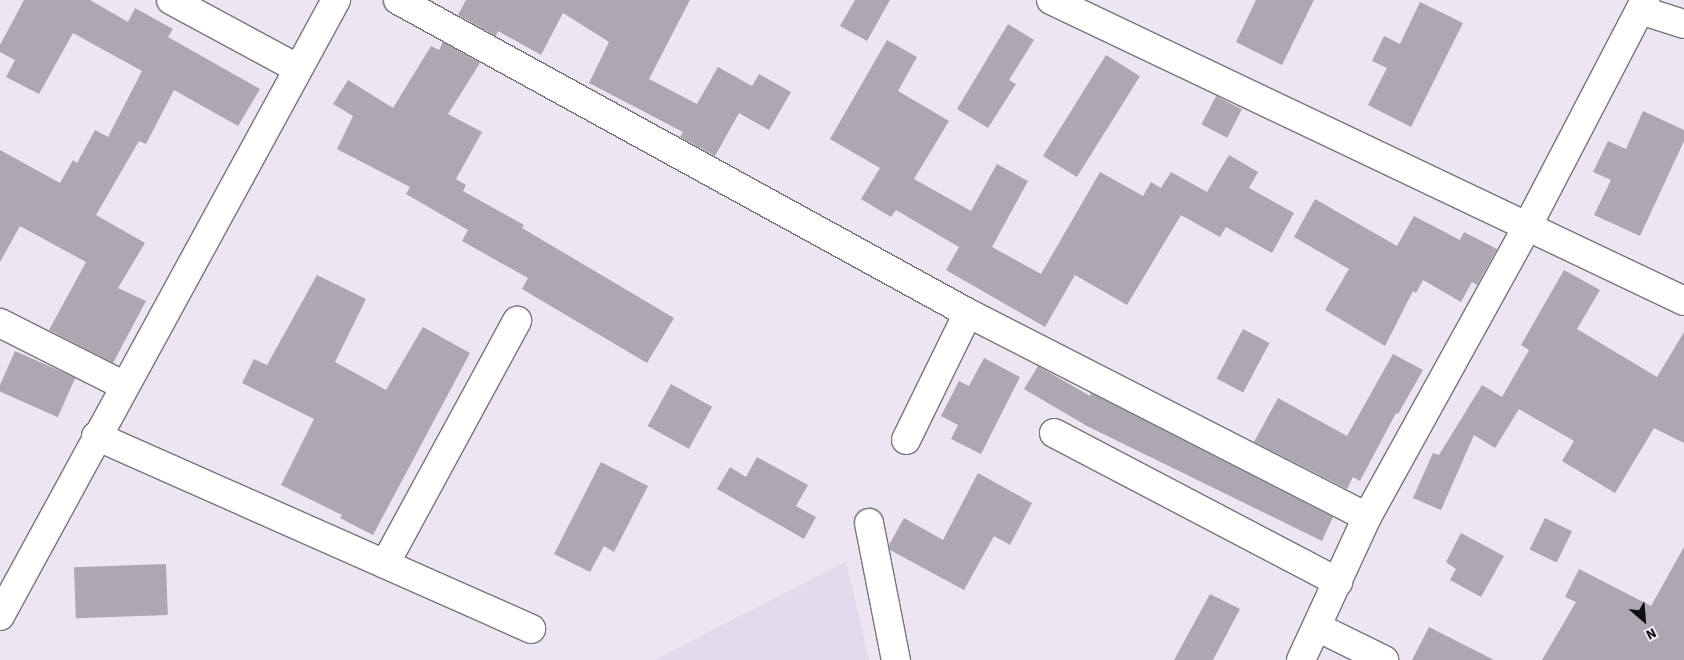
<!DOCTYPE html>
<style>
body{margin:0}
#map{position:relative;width:1684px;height:660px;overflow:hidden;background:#ece6f2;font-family:"Source Sans 3",sans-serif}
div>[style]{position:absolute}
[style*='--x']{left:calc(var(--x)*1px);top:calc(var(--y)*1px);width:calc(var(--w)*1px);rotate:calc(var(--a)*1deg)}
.built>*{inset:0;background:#e3daec}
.building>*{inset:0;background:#aca7b1;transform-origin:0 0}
.roads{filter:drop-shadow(1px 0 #78737d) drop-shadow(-1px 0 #78737d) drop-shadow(0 1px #78737d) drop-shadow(0 -1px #78737d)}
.minor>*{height:28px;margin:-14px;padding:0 14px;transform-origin:14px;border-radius:14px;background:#fff}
span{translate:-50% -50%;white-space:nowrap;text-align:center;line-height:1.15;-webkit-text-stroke:5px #ece6f2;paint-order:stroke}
.north{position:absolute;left:1619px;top:595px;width:50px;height:50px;-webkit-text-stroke:4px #ece6f2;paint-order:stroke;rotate:153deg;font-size:14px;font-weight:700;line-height:20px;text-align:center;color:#100e12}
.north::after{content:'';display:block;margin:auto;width:18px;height:22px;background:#100e12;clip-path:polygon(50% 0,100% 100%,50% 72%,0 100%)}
</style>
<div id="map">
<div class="built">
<i style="clip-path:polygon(846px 561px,869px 660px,655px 660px)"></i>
</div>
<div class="building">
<i style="clip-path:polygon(24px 0,90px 0,128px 22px,135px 8px,173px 29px,168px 37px,260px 89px,238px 126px,174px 90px,146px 144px,139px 141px,96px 215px,145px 243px,118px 288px,146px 301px,113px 363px,49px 330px,86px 262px,20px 226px,0 262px,0 150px,60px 183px,73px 160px,77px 163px,95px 130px,108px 137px,142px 71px,73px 33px,39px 94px,6px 77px,15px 60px,0 52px,0 45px)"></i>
<i style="clip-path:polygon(466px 0,690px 0,649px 79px,697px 104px,718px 67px,752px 86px,759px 74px,791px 92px,769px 130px,739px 113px,715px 156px,680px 137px,683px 132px,589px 83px,609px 42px,563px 13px,541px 55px,498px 31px,496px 36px,458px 15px)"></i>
<i style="clip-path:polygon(855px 0,890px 0,867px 41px,840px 26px)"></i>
<i style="clip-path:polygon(1256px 0,1314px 0,1282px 65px,1236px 42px)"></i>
<i style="clip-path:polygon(1420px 2px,1463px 23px,1411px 127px,1368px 105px,1387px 68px,1372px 61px,1384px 36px,1400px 44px)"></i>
<i style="clip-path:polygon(1008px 24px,1034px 40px,1009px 80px,1016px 84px,988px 128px,957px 109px)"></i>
<i style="clip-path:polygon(887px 40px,917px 57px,898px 91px,949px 121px,914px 179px,971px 211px,997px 164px,1028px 181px,992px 247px,1041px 274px,1100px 172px,1143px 196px,1151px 182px,1161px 188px,1171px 172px,1207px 192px,1229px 155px,1258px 172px,1249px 188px,1294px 213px,1272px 253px,1226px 227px,1220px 237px,1181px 215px,1127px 305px,1075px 275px,1045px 327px,946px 270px,959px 247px,896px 210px,891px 217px,861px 199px,880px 168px,830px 139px)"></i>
<i style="clip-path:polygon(443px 42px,480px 63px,448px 114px,482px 132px,456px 179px,466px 185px,463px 191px,524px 225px,522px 228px,674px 318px,647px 363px,522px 289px,528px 278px,462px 241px,468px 230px,406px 194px,410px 187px,337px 149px,353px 116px,333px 104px,348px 80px,393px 108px,431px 46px,439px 50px)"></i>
<i style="left:1106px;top:55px;width:40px;height:119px;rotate:32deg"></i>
<i style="left:1216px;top:96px;width:29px;height:32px;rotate:27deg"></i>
<i style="clip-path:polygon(1643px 111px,1684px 130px,1684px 141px,1640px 236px,1594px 215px,1611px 180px,1593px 172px,1608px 141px,1626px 149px)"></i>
<i style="clip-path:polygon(1315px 199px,1397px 246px,1414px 216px,1460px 240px,1464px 232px,1497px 249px,1477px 285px,1472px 282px,1461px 302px,1423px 280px,1416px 293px,1413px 291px,1385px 346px,1325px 310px,1349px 269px,1294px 237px)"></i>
<i style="clip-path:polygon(1564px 270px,1600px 290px,1577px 329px,1657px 377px,1684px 332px,1684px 443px,1654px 428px,1615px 493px,1562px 461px,1574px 441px,1519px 409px,1495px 448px,1474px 435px,1441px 510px,1413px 498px,1433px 453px,1439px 455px,1482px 385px,1502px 397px,1529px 350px,1521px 345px)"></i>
<i style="clip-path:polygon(317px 275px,366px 299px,335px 362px,386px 390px,423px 327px,470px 353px,373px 535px,340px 518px,342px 515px,281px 485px,314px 419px,242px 383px,254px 359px,267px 365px)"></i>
<i style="left:1243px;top:329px;width:30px;height:56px;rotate:28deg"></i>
<i style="left:15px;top:351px;width:66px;height:43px;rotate:24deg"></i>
<i style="clip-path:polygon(1393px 354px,1423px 370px,1398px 414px,1396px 413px,1360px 481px,1353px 477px,1347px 489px,1254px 442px,1278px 398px,1347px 436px)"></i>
<i style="clip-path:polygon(984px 358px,1020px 377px,981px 454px,951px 439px,958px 425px,941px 416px,959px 381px,969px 386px)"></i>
<i style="clip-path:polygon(1038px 366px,1090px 396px,1091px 393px,1333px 517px,1322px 541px,1087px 426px,1024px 389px)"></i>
<i style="left:671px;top:384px;width:47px;height:48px;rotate:29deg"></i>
<i style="clip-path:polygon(757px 457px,808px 485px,796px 506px,816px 517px,804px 539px,717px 489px,730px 467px,746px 477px)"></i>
<i style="clip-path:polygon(601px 462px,648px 486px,614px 552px,604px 546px,590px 572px,554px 554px)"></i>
<i style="clip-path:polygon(978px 473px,1032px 503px,1010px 545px,994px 536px,964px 590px,890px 550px,889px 545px,904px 518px,943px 540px)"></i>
<i style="left:1545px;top:518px;width:30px;height:35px;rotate:26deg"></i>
<i style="clip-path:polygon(1461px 533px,1504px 556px,1481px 597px,1450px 580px,1456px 569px,1446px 562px)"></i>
<i style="clip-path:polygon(1684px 547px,1684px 660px,1542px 660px,1576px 602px,1565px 597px,1579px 569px,1651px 606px)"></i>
<i style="left:166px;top:564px;width:51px;height:92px;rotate:88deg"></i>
<i style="clip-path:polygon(1210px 594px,1240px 609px,1213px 660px,1174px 660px)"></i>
<i style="clip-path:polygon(1429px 627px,1494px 660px,1412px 660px)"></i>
</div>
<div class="roads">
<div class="minor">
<i style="--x:171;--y:0;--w:143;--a:28.4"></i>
<i style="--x:398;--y:0;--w:650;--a:28.77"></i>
<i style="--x:968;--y:313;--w:448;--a:27.1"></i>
<i style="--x:1051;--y:0;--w:701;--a:25.43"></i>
<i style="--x:1640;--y:10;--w:46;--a:17.7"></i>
<i style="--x:0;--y:323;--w:138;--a:26.8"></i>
<i style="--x:1054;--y:433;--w:321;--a:27.7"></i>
<i style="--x:96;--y:436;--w:476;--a:23.9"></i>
<i style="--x:906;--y:440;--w:141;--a:-64"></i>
<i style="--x:869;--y:523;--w:140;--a:78.9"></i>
<i style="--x:385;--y:564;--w:277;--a:-61.5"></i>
<i style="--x:0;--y:616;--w:702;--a:-61.39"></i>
<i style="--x:1317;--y:627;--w:75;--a:26.2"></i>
<i style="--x:1301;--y:660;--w:157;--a:-65.2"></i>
<i style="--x:1367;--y:517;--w:333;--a:-61.1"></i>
<i style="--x:1528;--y:225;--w:254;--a:-62.5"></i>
</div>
</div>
<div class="north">N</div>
</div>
